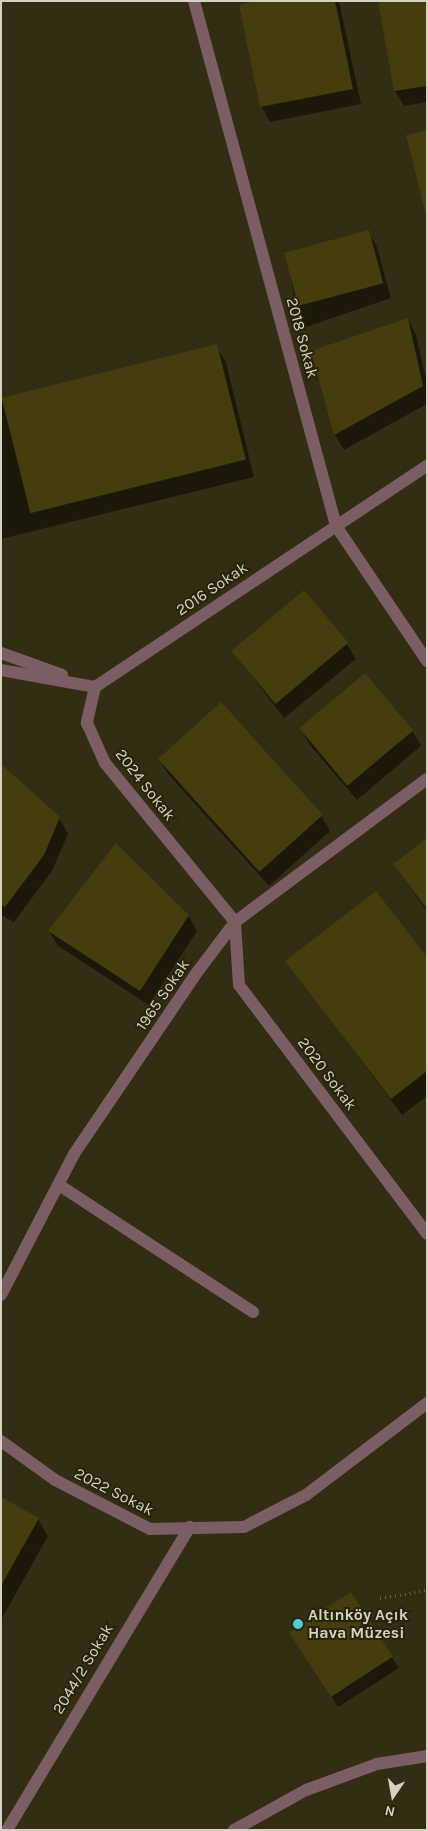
<!DOCTYPE html>
<meta charset="utf-8">
<style>
body{margin:0}
#map{position:relative;width:428px;height:1831px;overflow:hidden;background:#332e13;font-family:Karla,sans-serif}
div>[style]{position:absolute}
[style*='--x']{left:calc(var(--x)*1px);top:calc(var(--y)*1px);width:calc(var(--w)*1px);rotate:calc(var(--a)*1deg)}
.shadow>*{inset:0;background:#0007}
.building>*{inset:0;background:#453d0e;transform-origin:0 0}
.path>*{height:3px;margin-top:-1.5px;transform-origin:0;background:repeating-linear-gradient(90deg,#67634b 0 1px,transparent 0 5px)}
.minor>*{height:12px;margin:-6px;padding:0 6px;transform-origin:6px;border-radius:6px;background:#7a5e63}
.dots>*{width:14px;height:14px;translate:-50% -50%;box-sizing:border-box;border:2px solid #292409;border-radius:50%}
span{translate:-50% -50%;white-space:nowrap;text-align:center;line-height:1.15;-webkit-text-stroke:4px #292409;paint-order:stroke}
.street-label{font-size:16px;color:#d4d2c2}
.poi-label{font-size:16px;color:#d4d2c2;font-weight:700}
.left{translate:0 -50%;text-align:left}
.frame{position:absolute;inset:0;border:2px solid #d4d2c2;pointer-events:none}
.north{position:absolute;left:368px;top:1771px;width:50px;height:50px;-webkit-text-stroke:4px #292409;paint-order:stroke;rotate:192deg;font-size:14px;font-weight:700;line-height:20px;text-align:center;color:#d4d2c2}
.north::after{content:'';display:block;margin:auto;width:18px;height:22px;background:#d4d2c2;clip-path:polygon(50% 0,100% 100%,50% 72%,0 100%)}
</style>
<div id="map">
<div class="shadow">
<i style="clip-path:polygon(264px 1px,339px 1px,361px 104px,270px 122px,262px 107px,241px 6px)"></i>
<i style="clip-path:polygon(380px 1px,427px 1px,427px 102px,404px 106px,395px 91px)"></i>
<i style="clip-path:polygon(368px 231px,377px 247px,391px 298px,306px 327px,297px 312px,286px 254px)"></i>
<i style="clip-path:polygon(408px 319px,416px 335px,427px 383px,427px 404px,344px 450px,335px 435px,313px 352px)"></i>
<i style="clip-path:polygon(216px 346px,226px 363px,254px 477px,1px 539px,1px 398px)"></i>
<i style="clip-path:polygon(347px 644px,356px 659px,284px 718px,232px 650px)"></i>
<i style="clip-path:polygon(301px 730px,412px 730px,421px 746px,357px 800px,310px 745px)"></i>
<i style="clip-path:polygon(159px 759px,321px 815px,330px 831px,269px 886px,168px 774px)"></i>
<i style="clip-path:polygon(1px 765px,59px 818px,68px 834px,52px 871px,14px 922px,1px 915px)"></i>
<i style="clip-path:polygon(427px 840px,427px 911px,394px 865px)"></i>
<i style="clip-path:polygon(188px 915px,197px 931px,149px 1005px,58px 946px,49px 931px)"></i>
<i style="clip-path:polygon(427px 959px,427px 1096px,402px 1115px,287px 962px)"></i>
<i style="clip-path:polygon(1px 1498px,38px 1519px,48px 1536px,1px 1620px)"></i>
<i style="clip-path:polygon(351px 1594px,399px 1668px,338px 1707px,298px 1644px)"></i>
</div>
<div class="building">
<i style="clip-path:polygon(258px 1px,335px 1px,353px 89px,260px 107px,239px 5px)"></i>
<i style="clip-path:polygon(378px 1px,427px 1px,427px 86px,394px 91px)"></i>
<i style="clip-path:polygon(427px 130px,427px 216px,426px 216px,406px 135px)"></i>
<i style="left:369px;top:230px;width:55px;height:88px;rotate:75deg"></i>
<i style="clip-path:polygon(408px 318px,423px 386px,334px 435px,311px 351px)"></i>
<i style="left:217px;top:344px;width:119px;height:222px;rotate:76deg"></i>
<i style="left:304px;top:590px;width:69px;height:95px;rotate:50deg"></i>
<i style="left:365px;top:673px;width:75px;height:86px;rotate:50deg"></i>
<i style="left:221px;top:702px;width:152px;height:85px;rotate:48deg"></i>
<i style="clip-path:polygon(1px 764px,60px 817px,44px 855px,5px 907px,1px 905px)"></i>
<i style="clip-path:polygon(427px 838px,427px 909px,393px 864px)"></i>
<i style="clip-path:polygon(116px 843px,189px 915px,140px 991px,48px 931px)"></i>
<i style="clip-path:polygon(376px 891px,427px 957px,427px 1071px,391px 1099px,285px 961px)"></i>
<i style="clip-path:polygon(1px 1497px,39px 1518px,1px 1586px)"></i>
<i style="left:351px;top:1592px;width:77px;height:74px;rotate:57deg"></i>
</div>
<div class="path">
<i style="--x:380;--y:1598;--w:48;--a:-9.7"></i>
</div>
<div class="minor">
<i style="--x:194;--y:1;--w:544;--a:74.86"></i>
<i style="--x:336;--y:526;--w:163;--a:56"></i>
<i style="--x:1;--y:653;--w:65;--a:19.8"></i>
<i style="--x:1;--y:670;--w:96;--a:10.3"></i>
<i style="--x:95;--y:687;--w:399;--a:-33.7"></i>
<i style="--x:95;--y:687;--w:37;--a:103"></i>
<i style="--x:87;--y:723;--w:44;--a:65.8"></i>
<i style="--x:105;--y:763;--w:205;--a:50.7"></i>
<i style="--x:235;--y:922;--w:63;--a:86.4"></i>
<i style="--x:239;--y:985;--w:312;--a:52.9"></i>
<i style="--x:59;--y:1185;--w:232;--a:33.2"></i>
<i style="--x:1;--y:1295;--w:159;--a:-62.6"></i>
<i style="--x:74;--y:1154;--w:216;--a:-55.9"></i>
<i style="--x:195;--y:975;--w:66;--a:-53"></i>
<i style="--x:235;--y:922;--w:239;--a:-36.7"></i>
<i style="--x:1;--y:1441;--w:67;--a:35.8"></i>
<i style="--x:55;--y:1480;--w:107;--a:27.3"></i>
<i style="--x:150;--y:1529;--w:94;--a:-1.2"></i>
<i style="--x:244;--y:1527;--w:70;--a:-27.3"></i>
<i style="--x:306;--y:1495;--w:152;--a:-37.2"></i>
<i style="--x:7;--y:1830;--w:354;--a:-58.9"></i>
<i style="--x:234;--y:1830;--w:82;--a:-29.1"></i>
<i style="--x:306;--y:1790;--w:76;--a:-20.1"></i>
<i style="--x:377;--y:1764;--w:51;--a:-9.1"></i>
</div>
<div class="dots">
<i style="left:298px;top:1624px;background:#51ccd3"></i>
</div>
<div class="street-label">
<span style="left:302px;top:338px;rotate:75deg">2018 Sokak</span>
<span style="left:212px;top:589px;rotate:-34deg">2016 Sokak</span>
<span style="left:145px;top:785px;rotate:52deg">2024 Sokak</span>
<span style="left:163px;top:995px;rotate:-56deg">1965 Sokak</span>
<span style="left:327px;top:1074px;rotate:53deg">2020 Sokak</span>
<span style="left:114px;top:1492px;rotate:27deg">2022 Sokak</span>
<span style="left:83px;top:1669px;rotate:-59deg">2044/2 Sokak</span>
</div>
<div class="poi-label">
<span class="left" style="left:308px;top:1624px">Altınköy Açık<br>Hava Müzesi</span>
</div>
<div class="frame"></div>
<div class="north">N</div>
</div>
